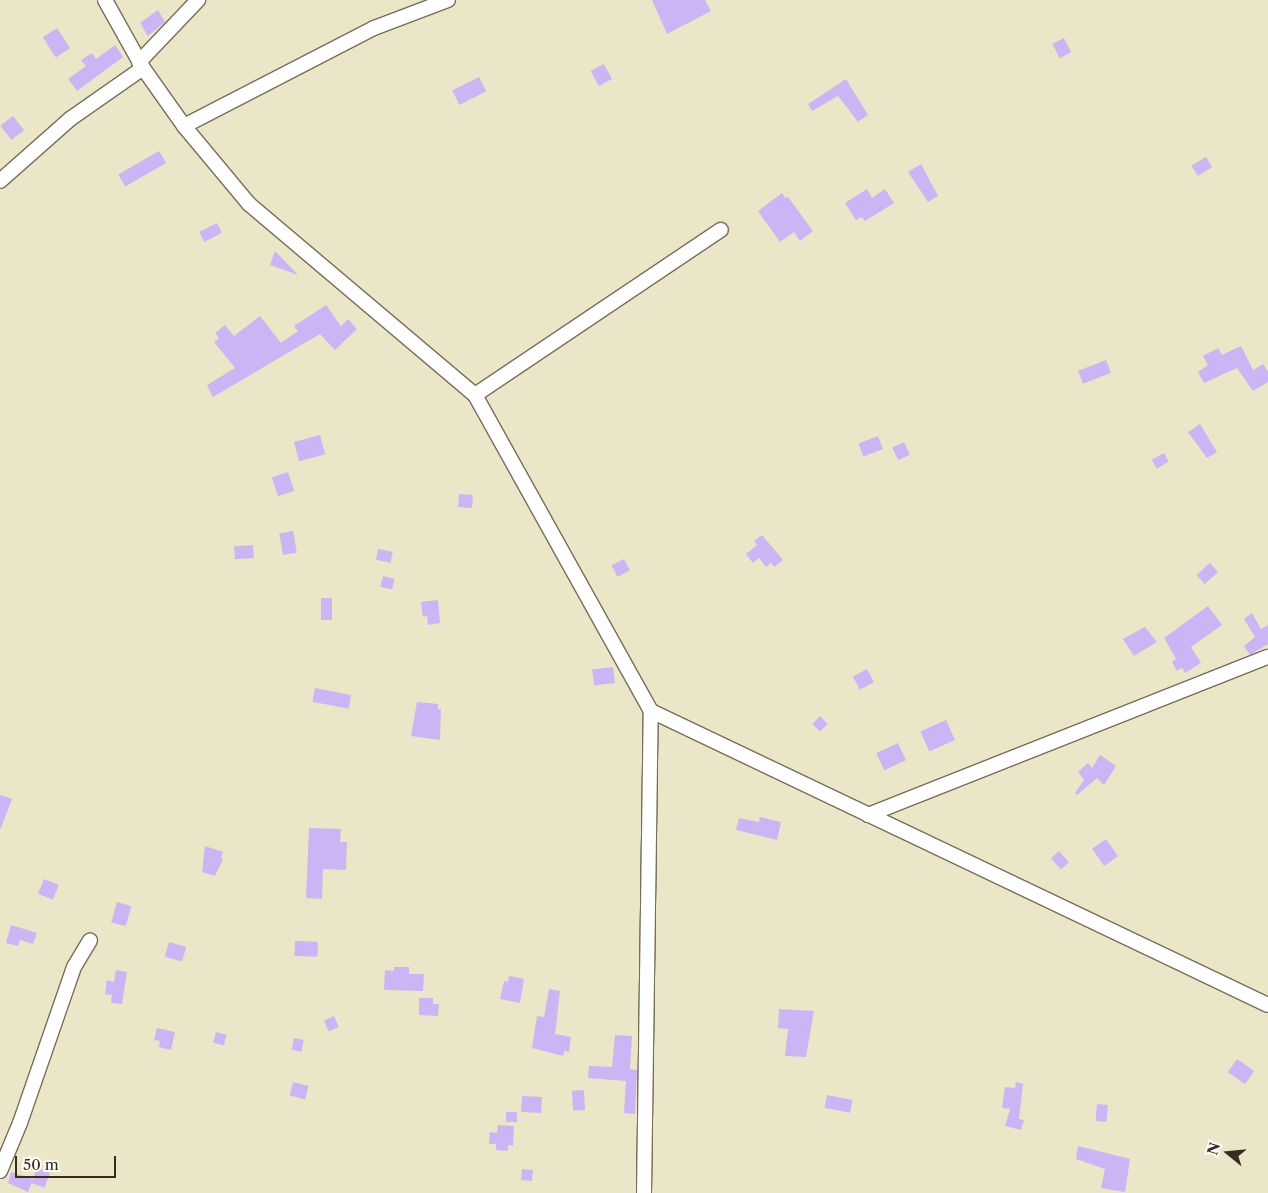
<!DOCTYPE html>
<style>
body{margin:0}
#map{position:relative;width:1268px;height:1193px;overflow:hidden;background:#ece6c8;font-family:"Libre Caslon Text",serif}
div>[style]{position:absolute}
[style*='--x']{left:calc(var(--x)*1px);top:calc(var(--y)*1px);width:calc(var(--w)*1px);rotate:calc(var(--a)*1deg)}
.building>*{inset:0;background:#cdb4f4;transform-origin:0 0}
.roads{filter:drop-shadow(1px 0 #796c5a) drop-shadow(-1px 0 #796c5a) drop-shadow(0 1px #796c5a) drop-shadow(0 -1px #796c5a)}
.minor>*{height:14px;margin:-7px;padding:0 7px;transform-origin:7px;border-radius:7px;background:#fff}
span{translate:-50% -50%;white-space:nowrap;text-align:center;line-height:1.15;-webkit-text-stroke:5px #fdfcf7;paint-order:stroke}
.north{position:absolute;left:1203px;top:1128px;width:50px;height:50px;-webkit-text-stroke:4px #fdfcf7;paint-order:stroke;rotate:287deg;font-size:14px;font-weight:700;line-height:20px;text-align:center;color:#3b2a1e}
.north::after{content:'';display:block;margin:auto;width:18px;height:22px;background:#3b2a1e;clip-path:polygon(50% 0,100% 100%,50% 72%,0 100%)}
.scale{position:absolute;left:15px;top:1156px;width:101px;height:22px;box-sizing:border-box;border:2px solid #3b2a1e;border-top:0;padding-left:6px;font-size:15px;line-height:18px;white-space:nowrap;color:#3b2a1e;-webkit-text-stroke:4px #fdfcf7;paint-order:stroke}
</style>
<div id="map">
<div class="building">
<i style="clip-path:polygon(652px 0,705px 0,711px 11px,667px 34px)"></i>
<i style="clip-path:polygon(158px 10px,165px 22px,148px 36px,140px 23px)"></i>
<i style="left:57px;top:28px;width:24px;height:17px;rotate:57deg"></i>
<i style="left:1064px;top:38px;width:16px;height:13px;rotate:63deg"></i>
<i style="clip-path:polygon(115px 45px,123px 57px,77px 91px,68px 79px,86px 66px,81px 60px,92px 53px,96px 59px)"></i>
<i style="left:604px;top:64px;width:17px;height:15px;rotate:62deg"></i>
<i style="left:479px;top:77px;width:16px;height:30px;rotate:63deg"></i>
<i style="clip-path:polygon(846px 79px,868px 115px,858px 122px,838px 96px,812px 111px,808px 104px)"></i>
<i style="left:13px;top:116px;width:18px;height:16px;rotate:52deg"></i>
<i style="left:159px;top:151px;width:14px;height:47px;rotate:60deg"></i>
<i style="left:1206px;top:157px;width:12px;height:17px;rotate:59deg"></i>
<i style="clip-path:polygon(921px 164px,938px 196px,928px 202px,908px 172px)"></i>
<i style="clip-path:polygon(867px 189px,872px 198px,885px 189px,894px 203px,865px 221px,862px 217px,856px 220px,845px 203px)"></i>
<i style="clip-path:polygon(782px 193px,785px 198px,788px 197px,813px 231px,800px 241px,794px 232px,780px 242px,758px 211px)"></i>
<i style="left:217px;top:223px;width:11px;height:20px;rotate:63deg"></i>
<i style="clip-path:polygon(275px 251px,298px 275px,270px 265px)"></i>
<i style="clip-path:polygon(326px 305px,341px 326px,348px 319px,357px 329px,335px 350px,320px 334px,213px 397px,207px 385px,235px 368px,214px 342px,219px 338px,215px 333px,225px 325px,234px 336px,260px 316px,281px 343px,298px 331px,294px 326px)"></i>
<i style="clip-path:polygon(1241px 346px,1253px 370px,1263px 364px,1268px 372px,1268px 382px,1253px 391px,1237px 368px,1204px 383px,1198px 372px,1208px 365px,1203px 356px,1218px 348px,1222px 355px)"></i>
<i style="left:1106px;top:360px;width:14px;height:30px;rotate:69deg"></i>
<i style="clip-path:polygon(1200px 424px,1217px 452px,1207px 458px,1188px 432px)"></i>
<i style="left:320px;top:435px;width:20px;height:27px;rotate:75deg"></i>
<i style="left:878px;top:436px;width:14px;height:21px;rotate:69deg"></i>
<i style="left:904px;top:442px;width:14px;height:13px;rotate:65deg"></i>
<i style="left:1164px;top:453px;width:10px;height:14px;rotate:61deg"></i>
<i style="left:288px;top:472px;width:20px;height:17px;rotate:72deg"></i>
<i style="left:459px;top:494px;width:14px;height:13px;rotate:4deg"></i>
<i style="left:293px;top:531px;width:22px;height:14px;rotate:80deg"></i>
<i style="clip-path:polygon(762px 535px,783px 560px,774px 567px,771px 563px,766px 567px,759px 558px,753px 563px,746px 554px,757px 545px,754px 541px)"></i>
<i style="left:253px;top:545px;width:13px;height:19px;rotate:86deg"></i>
<i style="left:378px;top:549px;width:15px;height:11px;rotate:11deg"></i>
<i style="left:624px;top:559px;width:13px;height:14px;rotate:63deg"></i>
<i style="left:1210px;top:563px;width:12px;height:18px;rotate:48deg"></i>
<i style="left:383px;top:576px;width:12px;height:11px;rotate:14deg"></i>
<i style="left:321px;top:598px;width:11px;height:22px"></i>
<i style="clip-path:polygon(438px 600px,440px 623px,428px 625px,427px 616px,423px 617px,421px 602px)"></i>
<i style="clip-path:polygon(1208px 606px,1222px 625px,1191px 647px,1201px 663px,1185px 673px,1182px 668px,1177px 671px,1172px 662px,1176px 659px,1164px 638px)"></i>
<i style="clip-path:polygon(1252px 613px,1261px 629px,1268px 625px,1268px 644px,1250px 655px,1244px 646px,1255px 637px,1244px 619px)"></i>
<i style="clip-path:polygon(1145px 627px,1157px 642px,1134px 656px,1123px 639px)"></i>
<i style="left:613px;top:667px;width:16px;height:21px;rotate:83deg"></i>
<i style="left:867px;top:669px;width:15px;height:16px;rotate:62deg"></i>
<i style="left:315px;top:688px;width:37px;height:14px;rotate:11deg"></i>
<i style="clip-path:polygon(417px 702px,438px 704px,438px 710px,441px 709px,440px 740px,411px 736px)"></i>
<i style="left:820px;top:716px;width:11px;height:11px;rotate:45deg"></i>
<i style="left:946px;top:720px;width:22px;height:28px;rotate:66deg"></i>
<i style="left:898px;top:743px;width:19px;height:24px;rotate:65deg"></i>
<i style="clip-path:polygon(1100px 755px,1116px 766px,1104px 785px,1097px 778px,1077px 795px,1075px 793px,1084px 780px,1078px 772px,1088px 763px,1092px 768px)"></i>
<i style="clip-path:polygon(0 795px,12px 799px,1px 828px,0 828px)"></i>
<i style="clip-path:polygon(760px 817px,781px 822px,777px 840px,736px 830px,739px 818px,759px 822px)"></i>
<i style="clip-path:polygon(309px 828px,341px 829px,340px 842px,347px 842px,346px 870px,323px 869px,322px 899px,306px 898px)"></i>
<i style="left:1106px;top:839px;width:21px;height:17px;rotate:55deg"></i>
<i style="clip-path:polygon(205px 846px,223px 852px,221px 858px,223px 859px,215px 876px,202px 872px)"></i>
<i style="left:1059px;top:851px;width:15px;height:11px;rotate:48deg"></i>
<i style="left:44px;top:879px;width:16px;height:16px;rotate:22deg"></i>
<i style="left:117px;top:902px;width:15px;height:21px;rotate:16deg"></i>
<i style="clip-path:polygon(11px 925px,37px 933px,33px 944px,20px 940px,18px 946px,6px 943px)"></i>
<i style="left:295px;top:941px;width:23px;height:15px;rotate:2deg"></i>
<i style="left:169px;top:942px;width:18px;height:15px;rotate:16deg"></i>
<i style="clip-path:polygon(394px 967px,409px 967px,409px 974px,424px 974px,423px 991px,384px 990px,385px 970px,394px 971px)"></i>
<i style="clip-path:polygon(116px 970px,127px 972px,122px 1004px,111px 1003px,112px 995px,105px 994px,107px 980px,114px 982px)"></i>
<i style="clip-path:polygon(509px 976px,524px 979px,520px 1003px,500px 999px,504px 981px,508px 982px)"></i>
<i style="clip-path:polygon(549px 989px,560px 991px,555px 1034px,571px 1037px,569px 1052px,564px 1051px,563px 1056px,532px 1048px,537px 1016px,544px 1017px)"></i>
<i style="clip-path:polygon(419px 998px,433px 998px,433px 1004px,439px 1004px,438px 1016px,419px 1015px)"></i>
<i style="clip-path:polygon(779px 1009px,814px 1011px,806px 1057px,785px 1056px,788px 1029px,778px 1028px)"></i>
<i style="left:334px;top:1016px;width:12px;height:11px;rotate:66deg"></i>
<i style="clip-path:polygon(157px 1028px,175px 1032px,171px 1050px,159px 1047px,160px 1041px,154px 1040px)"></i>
<i style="left:216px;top:1032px;width:11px;height:11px;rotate:15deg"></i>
<i style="clip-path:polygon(615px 1035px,632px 1036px,630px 1069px,637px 1070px,635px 1114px,624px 1113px,626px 1081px,588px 1078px,589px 1066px,612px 1067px)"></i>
<i style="left:294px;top:1038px;width:10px;height:12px;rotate:11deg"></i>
<i style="left:1237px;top:1059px;width:21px;height:16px;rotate:35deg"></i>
<i style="left:293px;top:1082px;width:16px;height:14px;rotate:14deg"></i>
<i style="clip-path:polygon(1016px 1082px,1023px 1084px,1019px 1119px,1024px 1120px,1021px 1130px,1005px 1126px,1010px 1109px,1002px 1108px,1005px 1087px,1015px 1088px)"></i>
<i style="left:584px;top:1090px;width:20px;height:12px;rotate:87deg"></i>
<i style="left:827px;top:1095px;width:26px;height:13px;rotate:11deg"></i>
<i style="left:522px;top:1096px;width:20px;height:16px;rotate:3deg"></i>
<i style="left:1097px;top:1104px;width:11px;height:17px;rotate:5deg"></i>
<i style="left:506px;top:1112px;width:11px;height:10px"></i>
<i style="clip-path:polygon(498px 1125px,514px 1126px,513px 1146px,508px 1145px,508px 1151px,496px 1150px,496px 1144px,489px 1144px,490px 1132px,497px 1133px)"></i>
<i style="clip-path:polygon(1078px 1146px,1130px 1159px,1125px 1192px,1101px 1188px,1105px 1169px,1076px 1159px)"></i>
<i style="left:37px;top:1168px;width:14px;height:16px;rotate:21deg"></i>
<i style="left:522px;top:1169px;width:11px;height:11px;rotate:5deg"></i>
<i style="clip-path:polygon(11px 1172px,33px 1179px,28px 1192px,8px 1183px)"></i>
</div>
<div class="roads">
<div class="minor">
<i style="--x:105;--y:0;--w:78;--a:60.8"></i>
<i style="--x:139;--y:62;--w:86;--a:-46.4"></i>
<i style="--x:184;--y:126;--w:214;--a:-27.3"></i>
<i style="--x:374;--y:28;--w:79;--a:-20.7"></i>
<i style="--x:0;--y:181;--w:94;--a:-41.5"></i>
<i style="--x:70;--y:119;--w:89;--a:-34.9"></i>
<i style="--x:143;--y:68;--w:71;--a:54.7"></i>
<i style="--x:184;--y:126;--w:102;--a:50.2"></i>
<i style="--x:249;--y:204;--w:296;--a:40.2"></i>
<i style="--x:475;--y:395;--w:362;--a:60.9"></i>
<i style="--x:651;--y:711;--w:683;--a:25.48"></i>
<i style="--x:475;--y:395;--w:296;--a:-33.9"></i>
<i style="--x:868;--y:815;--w:430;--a:-21.6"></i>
<i style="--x:0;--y:1171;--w:52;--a:-67.4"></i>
<i style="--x:20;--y:1123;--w:165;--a:-70.9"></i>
<i style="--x:74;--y:967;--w:31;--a:-59"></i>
<i style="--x:644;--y:1193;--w:482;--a:-89.2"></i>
</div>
</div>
<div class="north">N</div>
<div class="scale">50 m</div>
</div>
